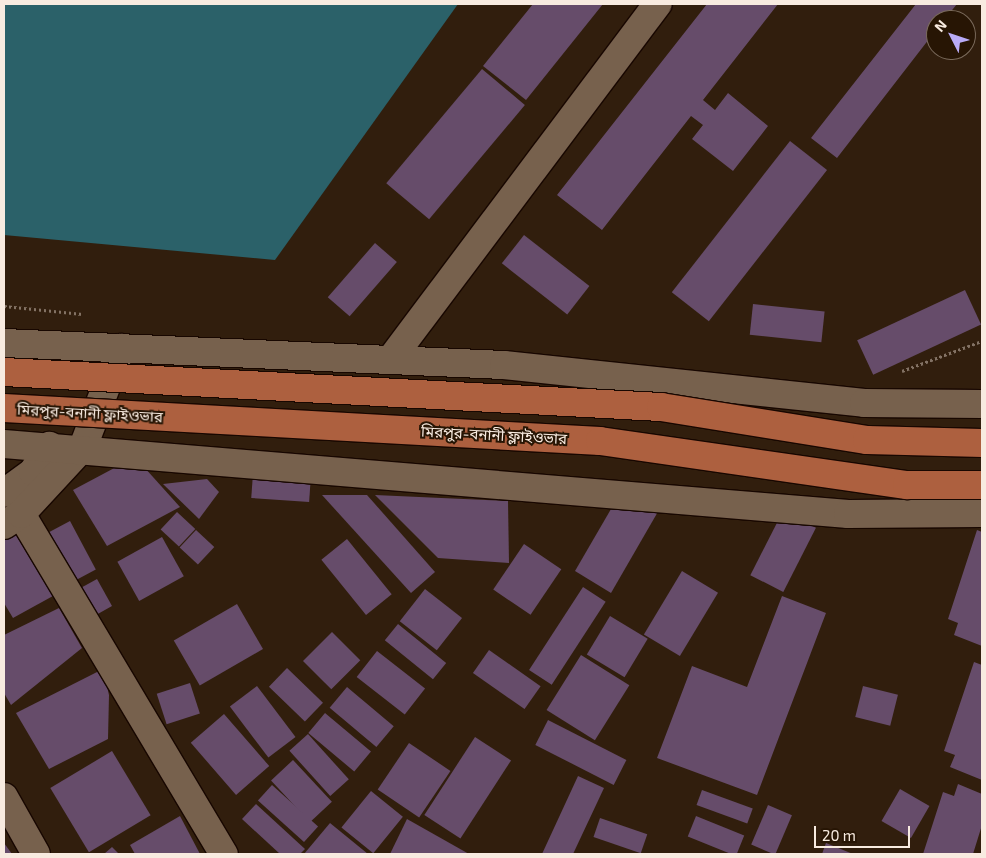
<!DOCTYPE html>
<meta charset="utf-8">
<style>
body{margin:0}
#map{position:relative;width:986px;height:858px;overflow:hidden;background:#311e0d;font-family:"Exo 2","Noto Sans Bengali",sans-serif}
div>[style]{position:absolute}
[style*='--x']{left:calc(var(--x)*1px);top:calc(var(--y)*1px);width:calc(var(--w)*1px);rotate:calc(var(--a)*1deg)}
.water>*{inset:0;background:#2b6169}
.building>*{inset:0;background:#664c6a;transform-origin:0 0}
.path>*{height:3px;margin-top:-1.5px;transform-origin:0;background:repeating-linear-gradient(90deg,#837264 0 2.5px,transparent 0 5px)}
.roads{filter:drop-shadow(1px 0 #180700) drop-shadow(-1px 0 #180700) drop-shadow(0 1px #180700) drop-shadow(0 -1px #180700)}
.minor>*{height:28px;margin:-14px;padding:0 14px;transform-origin:14px;border-radius:14px;background:#77614d}
.secondary>*{height:28px;margin:-14px;padding:0 14px;transform-origin:14px;border-radius:14px;background:#77614d}
.bridges{filter:drop-shadow(1px 0 #180700) drop-shadow(-1px 0 #180700) drop-shadow(0 1px #180700) drop-shadow(0 -1px #180700)}
.primary-bridge>*{height:28px;margin:-14px;padding:0 14px;transform-origin:14px;border-radius:14px;background:#ad603f}
span{translate:-50% -50%;white-space:nowrap;text-align:center;line-height:1.15;-webkit-text-stroke:4px #271504;paint-order:stroke}
.street-label{font-size:15px;color:#f8ebe0}
.frame{position:absolute;inset:0;border:5px solid #f8ebe0;pointer-events:none}
.north{position:absolute;left:926px;top:10px;width:50px;height:50px;box-sizing:border-box;background:#271504;border:1px solid #7b6b5c;border-radius:50%;rotate:311deg;font-size:14px;font-weight:700;line-height:20px;text-align:center;color:#f8ebe0}
.north::after{content:'';display:block;margin:auto;width:18px;height:22px;background:#b9abf7;clip-path:polygon(50% 0,100% 100%,50% 72%,0 100%)}
.scale{position:absolute;left:814px;top:826px;width:96px;height:22px;box-sizing:border-box;border:2px solid #f8ebe0;border-top:0;padding-left:6px;font-size:15px;line-height:18px;white-space:nowrap;color:#f8ebe0;-webkit-text-stroke:4px #271504;paint-order:stroke}
</style>
<div id="map">
<div class="water">
<i style="clip-path:polygon(4px 4px,458px 4px,275px 260px,4px 235px)"></i>
</div>
<div class="building">
<i style="clip-path:polygon(533px 4px,603px 4px,526px 100px,483px 66px)"></i>
<i style="clip-path:polygon(707px 4px,778px 4px,703px 100px,715px 110px,728px 93px,768px 126px,733px 171px,692px 139px,703px 125px,691px 116px,602px 230px,557px 195px)"></i>
<i style="clip-path:polygon(916px 4px,957px 4px,944px 20px,936px 20px,936px 30px,837px 158px,811px 138px)"></i>
<i style="left:482px;top:69px;width:56px;height:149px;rotate:40deg"></i>
<i style="left:790px;top:141px;width:47px;height:192px;rotate:38deg"></i>
<i style="left:524px;top:235px;width:83px;height:36px;rotate:38deg"></i>
<i style="left:375px;top:243px;width:29px;height:72px;rotate:41deg"></i>
<i style="left:965px;top:290px;width:38px;height:119px;rotate:65deg"></i>
<i style="left:753px;top:304px;width:72px;height:31px;rotate:6deg"></i>
<i style="clip-path:polygon(135px 457px,180px 507px,107px 546px,73px 490px)"></i>
<i style="left:253px;top:473px;width:58px;height:25px;rotate:4deg"></i>
<i style="clip-path:polygon(207px 479px,219px 492px,199px 519px,163px 484px)"></i>
<i style="clip-path:polygon(322px 495px,367px 495px,435px 572px,411px 593px)"></i>
<i style="clip-path:polygon(375px 495px,508px 501px,509px 563px,438px 558px)"></i>
<i style="clip-path:polygon(618px 497px,663px 503px,611px 593px,575px 571px)"></i>
<i style="left:783px;top:511px;width:37px;height:72px;rotate:27deg"></i>
<i style="left:177px;top:512px;width:25px;height:24px;rotate:43deg"></i>
<i style="left:70px;top:521px;width:55px;height:26px;rotate:62deg"></i>
<i style="clip-path:polygon(23px 528px,62px 591px,13px 618px,4px 603px,4px 539px)"></i>
<i style="left:196px;top:530px;width:25px;height:24px;rotate:43deg"></i>
<i style="clip-path:polygon(977px 530px,982px 532px,982px 646px,954px 635px,958px 623px,948px 619px)"></i>
<i style="left:162px;top:537px;width:45px;height:51px;rotate:61deg"></i>
<i style="left:347px;top:539px;width:71px;height:33px;rotate:51deg"></i>
<i style="left:524px;top:544px;width:45px;height:55px;rotate:34deg"></i>
<i style="left:682px;top:571px;width:42px;height:74px;rotate:31deg"></i>
<i style="left:97px;top:579px;width:31px;height:27px;rotate:61deg"></i>
<i style="left:583px;top:587px;width:27px;height:99px;rotate:33deg"></i>
<i style="left:425px;top:589px;width:47px;height:41px;rotate:38deg"></i>
<i style="clip-path:polygon(782px 596px,826px 613px,757px 795px,657px 758px,692px 666px,747px 687px)"></i>
<i style="left:237px;top:604px;width:52px;height:73px;rotate:60deg"></i>
<i style="clip-path:polygon(59px 608px,82px 648px,11px 705px,4px 693px,4px 635px)"></i>
<i style="left:610px;top:616px;width:44px;height:45px;rotate:31deg"></i>
<i style="left:398px;top:624px;width:62px;height:21px;rotate:39deg"></i>
<i style="left:332px;top:632px;width:40px;height:41px;rotate:45deg"></i>
<i style="left:489px;top:650px;width:63px;height:28px;rotate:35deg"></i>
<i style="left:377px;top:651px;width:61px;height:33px;rotate:38deg"></i>
<i style="left:581px;top:655px;width:57px;height:65px;rotate:32deg"></i>
<i style="clip-path:polygon(974px 662px,982px 665px,982px 780px,950px 767px,955px 755px,944px 751px)"></i>
<i style="left:287px;top:668px;width:50px;height:26px;rotate:44deg"></i>
<i style="clip-path:polygon(103px 669px,109px 695px,108px 739px,49px 769px,16px 713px)"></i>
<i style="left:190px;top:683px;width:32px;height:35px;rotate:72deg"></i>
<i style="left:257px;top:686px;width:64px;height:34px;rotate:53deg"></i>
<i style="left:863px;top:686px;width:36px;height:32px;rotate:14deg"></i>
<i style="left:347px;top:687px;width:61px;height:27px;rotate:40deg"></i>
<i style="left:325px;top:713px;width:60px;height:26px;rotate:40deg"></i>
<i style="left:224px;top:714px;width:69px;height:44px;rotate:49deg"></i>
<i style="left:548px;top:720px;width:88px;height:28px;rotate:27deg"></i>
<i style="left:308px;top:734px;width:61px;height:25px;rotate:48deg"></i>
<i style="left:475px;top:737px;width:43px;height:93px;rotate:33deg"></i>
<i style="left:409px;top:743px;width:50px;height:56px;rotate:34deg"></i>
<i style="left:112px;top:751px;width:75px;height:72px;rotate:59deg"></i>
<i style="left:293px;top:760px;width:57px;height:30px;rotate:47deg"></i>
<i style="clip-path:polygon(578px 776px,604px 788px,573px 854px,542px 854px)"></i>
<i style="clip-path:polygon(958px 784px,982px 794px,982px 825px,973px 854px,923px 854px,943px 792px,954px 796px)"></i>
<i style="left:272px;top:785px;width:62px;height:21px;rotate:42deg"></i>
<i style="left:900px;top:789px;width:34px;height:37px;rotate:30deg"></i>
<i style="left:702px;top:790px;width:54px;height:16px;rotate:20deg"></i>
<i style="left:371px;top:791px;width:41px;height:47px;rotate:39deg"></i>
<i style="clip-path:polygon(256px 804px,305px 849px,300px 854px,280px 854px,242px 819px)"></i>
<i style="left:768px;top:805px;width:26px;height:43px;rotate:23deg"></i>
<i style="clip-path:polygon(180px 816px,200px 854px,135px 854px,130px 845px)"></i>
<i style="left:696px;top:816px;width:52px;height:22px;rotate:22deg"></i>
<i style="left:600px;top:818px;width:50px;height:20px;rotate:19deg"></i>
<i style="clip-path:polygon(407px 819px,469px 854px,390px 854px)"></i>
<i style="clip-path:polygon(330px 823px,368px 854px,304px 854px)"></i>
<i style="clip-path:polygon(4px 843px,12px 854px,4px 854px)"></i>
<i style="clip-path:polygon(826px 843px,853px 854px,822px 854px)"></i>
<i style="clip-path:polygon(112px 847px,119px 854px,104px 854px)"></i>
</div>
<div class="path">
<i style="--x:4;--y:306;--w:79;--a:5.8"></i>
<i style="--x:902;--y:371;--w:85;--a:-20.6"></i>
</div>
<div class="roads">
<div class="minor">
<i style="--x:391;--y:359;--w:444;--a:-53.1"></i>
<i style="--x:4;--y:493;--w:36;--a:-36"></i>
<i style="--x:33;--y:472;--w:31;--a:-58"></i>
<i style="--x:21;--y:514;--w:396;--a:59.2"></i>
<i style="--x:4;--y:525;--w:20;--a:-33"></i>
<i style="--x:21;--y:514;--w:91;--a:-47.2"></i>
<i style="--x:83;--y:447;--w:106;--a:-69"></i>
<i style="--x:4;--y:797;--w:65;--a:60.7"></i>
</div>
<div class="secondary">
<i style="--x:4;--y:343;--w:500;--a:2.52"></i>
<i style="--x:504;--y:365;--w:362;--a:6"></i>
<i style="--x:864;--y:403;--w:118;--a:0.5"></i>
<i style="--x:4;--y:444;--w:847;--a:4.74"></i>
<i style="--x:848;--y:514;--w:134;--a:-0.4"></i>
</div>
</div>
<div class="bridges">
<div class="primary-bridge">
<i style="--x:4;--y:372;--w:658;--a:3.05"></i>
<i style="--x:661;--y:407;--w:209;--a:9.1"></i>
<i style="--x:867;--y:440;--w:115;--a:1.5"></i>
<i style="--x:4;--y:408;--w:597;--a:3.17"></i>
<i style="--x:600;--y:441;--w:310;--a:8.2"></i>
<i style="--x:907;--y:485;--w:75;--a:0"></i>
</div>
</div>
<div class="street-label">
<span style="left:90px;top:413px;rotate:3deg">মিরপুর-বনানী ফ্লাইওভার</span>
<span style="left:494px;top:435px;rotate:3deg">মিরপুর-বনানী ফ্লাইওভার</span>
</div>
<div class="frame"></div>
<div class="north">N</div>
<div class="scale">20 m</div>
</div>
